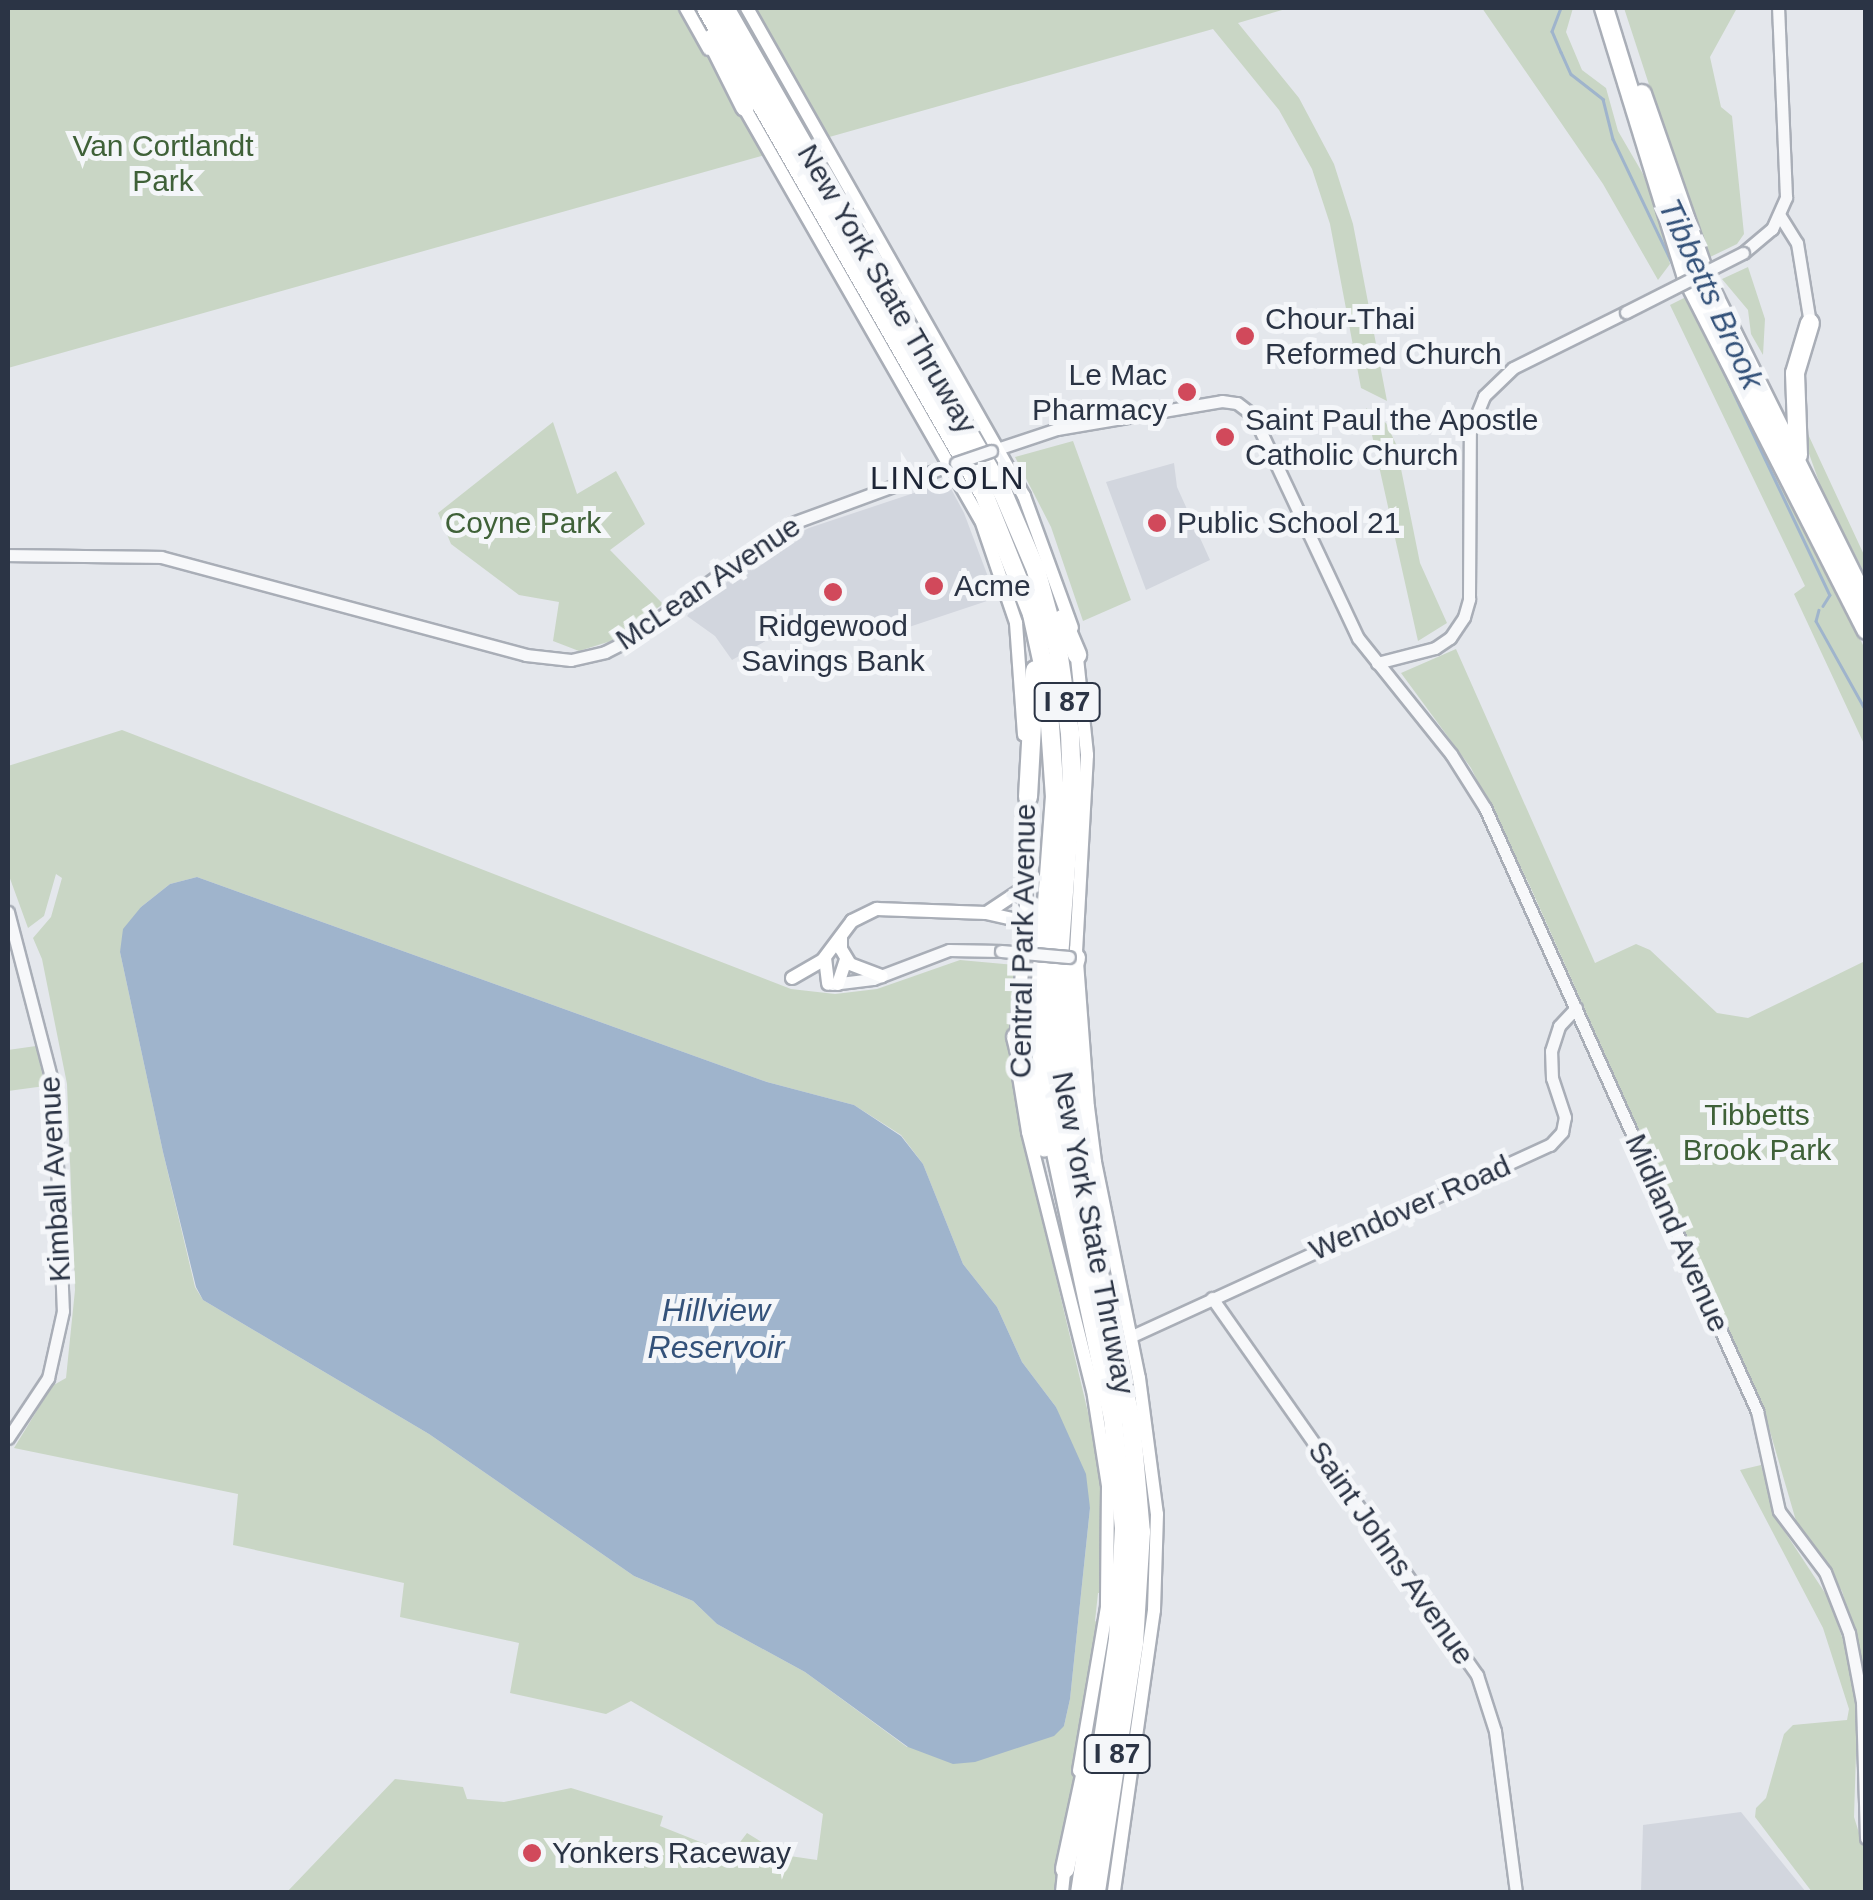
<!DOCTYPE html>
<style>
body{margin:0}
#map{position:relative;width:1873px;height:1900px;overflow:hidden;background:#e4e7ec;font-family:Helvetica,sans-serif}
div>[style]{position:absolute}
[style*='--x']{left:calc(var(--x)*1px);top:calc(var(--y)*1px);width:calc(var(--w)*1px);rotate:calc(var(--a)*1deg)}
.built>*{inset:0;background:#d2d6de}
.green>*{inset:0;background:#c9d6c5}
.water>*{inset:0;background:#9fb4cc}
.stream>*{height:2.5px;margin:-1.25px;padding:0 1.25px;transform-origin:1.25px;border-radius:1.25px;background:#9fb4cc}
.roads{filter:drop-shadow(2px 0 #a9aeb7) drop-shadow(-2px 0 #a9aeb7) drop-shadow(0 2px #a9aeb7) drop-shadow(0 -2px #a9aeb7)}
.tertiary>*{height:11px;margin:-5.5px;padding:0 5.5px;transform-origin:5.5px;border-radius:5.5px;background:#f7f8fa}
.secondary>*{height:12px;margin:-6px;padding:0 6px;transform-origin:6px;border-radius:6px;background:#fff}
.motorway>*{height:18px;margin:-9px;padding:0 9px;transform-origin:9px;border-radius:9px;background:#fff}
.bridges{filter:drop-shadow(2px 0 #a9aeb7) drop-shadow(-2px 0 #a9aeb7) drop-shadow(0 2px #a9aeb7) drop-shadow(0 -2px #a9aeb7)}
.tertiary-bridge>*{height:11px;margin:-5.5px;padding:0 5.5px;transform-origin:5.5px;border-radius:5.5px;background:#f7f8fa}
.dots>*{width:28px;height:28px;translate:-50% -50%;box-sizing:border-box;border:5px solid #f4f6f9;border-radius:50%}
span{translate:-50% -50%;white-space:nowrap;text-align:center;line-height:1.15;-webkit-text-stroke:10px #f4f6f9;paint-order:stroke}
.shield-label span{padding:2px 8px;background:#f4f6f9;border:2px solid;border-radius:8px;-webkit-text-stroke-width:0}
.shield-label{font-size:28px;color:#2b3445;font-weight:700}
.park-label{font-size:30px;color:#3f6138}
.street-label{font-size:30px;color:#2b3445}
.poi-label{font-size:30px;color:#2b3445}
.left{translate:0 -50%;text-align:left}
.right{translate:-100% -50%;text-align:right}
.water-label{font-size:32px;color:#34527a;font-style:italic}
.neighbourhood-label{font-size:32px;color:#1d2536;letter-spacing:2.5px}
.frame{position:absolute;inset:0;border:10px solid #2b3445;pointer-events:none}
</style>
<div id="map">
<div class="built">
<i style="clip-path:polygon(1174px 463px,1177px 487px,1210px 560px,1146px 590px,1106px 482px)"></i>
<i style="clip-path:polygon(941px 484px,949px 485px,964px 513px,996px 598px,906px 628px,865px 634px,787px 629px,732px 660px,715px 636px,687px 616px,697px 604px,783px 541px,809px 528px)"></i>
<i style="clip-path:polygon(1741px 1812px,1806px 1892px,1641px 1892px,1643px 1825px)"></i>
</div>
<div class="green">
<i style="clip-path:polygon(8px 8px,1289px 8px,1238px 23px,1299px 98px,1334px 164px,1353px 224px,1387px 401px,1361px 388px,1330px 224px,1312px 169px,1279px 110px,1213px 29px,8px 368px)"></i>
<i style="clip-path:polygon(1482px 8px,1573px 8px,1566px 32px,1582px 70px,1606px 88px,1618px 131px,1643px 174px,1660px 221px,1670px 264px,1658px 280px,1603px 184px)"></i>
<i style="clip-path:polygon(1624px 8px,1737px 8px,1710px 57px,1721px 107px,1732px 116px,1744px 234px,1737px 244px,1706px 259px)"></i>
<i style="clip-path:polygon(1748px 267px,1765px 319px,1763px 355px,1751px 334px,1748px 310px,1722px 279px)"></i>
<i style="clip-path:polygon(1688px 296px,1865px 649px,1865px 746px,1794px 594px,1805px 586px,1670px 305px)"></i>
<i style="clip-path:polygon(1807px 382px,1807px 432px,1865px 557px,1865px 574px,1822px 490px,1803px 437px,1801px 412px)"></i>
<i style="clip-path:polygon(1366px 408px,1386px 423px,1396px 444px,1420px 563px,1447px 623px,1418px 641px)"></i>
<i style="clip-path:polygon(553px 422px,577px 494px,616px 471px,645px 524px,610px 550px,663px 604px,611px 641px,579px 651px,553px 641px,559px 602px,519px 595px,451px 544px,438px 513px)"></i>
<i style="clip-path:polygon(1073px 441px,1131px 600px,1083px 621px,1051px 527px,1015px 457px)"></i>
<i style="clip-path:polygon(1456px 649px,1595px 963px,1636px 944px,1650px 950px,1717px 1013px,1748px 1018px,1865px 961px,1865px 1670px,1842px 1591px,1799px 1531px,1764px 1411px,1529px 884px,1471px 768px,1401px 673px)"></i>
<i style="clip-path:polygon(evenodd,122px 730px,791px 989px,835px 994px,877px 989px,960px 960px,1015px 965px,1015px 1074px,1043px 1223px,1105px 1484px,1105px 1593px,1098px 1593px,1095px 1621px,1101px 1625px,1054px 1892px,287px 1892px,395px 1779px,463px 1787px,467px 1799px,504px 1802px,571px 1788px,663px 1816px,660px 1826px,718px 1849px,734px 1850px,747px 1833px,783px 1855px,817px 1860px,823px 1814px,631px 1701px,606px 1714px,510px 1693px,519px 1643px,400px 1617px,404px 1583px,233px 1545px,238px 1494px,14px 1448px,52px 1386px,66px 1378px,75px 1290px,67px 1084px,42px 959px,33px 938px,51px 917px,62px 878px,56px 874px,44px 916px,28px 928px,8px 873px,8px 766px,122px 730px,197px 877px,767px 1082px,854px 1105px,901px 1135px,923px 1164px,963px 1264px,997px 1307px,1022px 1362px,1056px 1407px,1090px 1508px,1070px 1699px,1064px 1726px,907px 1747px,805px 1672px,717px 1624px,693px 1601px,634px 1576px,429px 1434px,203px 1300px,195px 1287px,163px 1152px,120px 952px,141px 907px,170px 884px,197px 877px)"></i>
<i style="clip-path:polygon(36px 1046px,45px 1086px,8px 1091px,8px 1050px)"></i>
<i style="clip-path:polygon(1761px 1465px,1777px 1520px,1829px 1599px,1852px 1667px,1857px 1722px,1854px 1817px,1865px 1852px,1865px 1892px,1812px 1892px,1755px 1817px,1756px 1808px,1766px 1798px,1784px 1734px,1793px 1725px,1847px 1720px,1849px 1709px,1823px 1628px,1740px 1470px)"></i>
</div>
<div class="water">
<i style="clip-path:polygon(197px 877px,767px 1082px,854px 1105px,901px 1136px,923px 1164px,963px 1264px,997px 1307px,1022px 1362px,1056px 1407px,1086px 1474px,1090px 1508px,1070px 1699px,1064px 1726px,1054px 1736px,975px 1762px,953px 1764px,908px 1747px,805px 1672px,717px 1624px,693px 1601px,634px 1576px,429px 1434px,203px 1300px,196px 1287px,163px 1152px,120px 952px,123px 929px,141px 907px,170px 884px)"></i>
</div>
<div class="stream">
<i style="--x:1561;--y:8;--w:25;--a:111"></i>
<i style="--x:1552;--y:31;--w:23;--a:67"></i>
<i style="--x:1561;--y:52;--w:24;--a:66"></i>
<i style="--x:1571;--y:74;--w:41;--a:38"></i>
<i style="--x:1603;--y:99;--w:41;--a:76"></i>
<i style="--x:1613;--y:139;--w:144;--a:64.5"></i>
<i style="--x:1713;--y:349;--w:272;--a:64.6"></i>
<i style="--x:1830;--y:595;--w:13;--a:122"></i>
<i style="--x:1819;--y:610;--w:11;--a:105"></i>
<i style="--x:1816;--y:621;--w:103;--a:60.9"></i>
</div>
<div class="roads">
<div class="tertiary">
<i style="--x:1780;--y:216;--w:32;--a:58"></i>
<i style="--x:1797;--y:243;--w:81;--a:80.8"></i>
<i style="--x:1743;--y:253;--w:38;--a:-40"></i>
<i style="--x:1772;--y:229;--w:35;--a:-66"></i>
<i style="--x:1786;--y:197;--w:189;--a:-92.4"></i>
<i style="--x:991;--y:451;--w:70;--a:-18.4"></i>
<i style="--x:1057;--y:429;--w:167;--a:-9.6"></i>
<i style="--x:1222;--y:401;--w:15;--a:8"></i>
<i style="--x:1237;--y:403;--w:20;--a:37"></i>
<i style="--x:1253;--y:415;--w:246;--a:64.8"></i>
<i style="--x:1358;--y:638;--w:149;--a:51.3"></i>
<i style="--x:1451;--y:754;--w:64;--a:57.8"></i>
<i style="--x:1485;--y:808;--w:662;--a:65.72"></i>
<i style="--x:1757;--y:1411;--w:102;--a:77.6"></i>
<i style="--x:1779;--y:1511;--w:76;--a:53"></i>
<i style="--x:1825;--y:1572;--w:66;--a:68.5"></i>
<i style="--x:1849;--y:1633;--w:70;--a:79.3"></i>
<i style="--x:1862;--y:1702;--w:136;--a:88.3"></i>
<i style="--x:8;--y:555;--w:153;--a:0.7"></i>
<i style="--x:161;--y:557;--w:378;--a:15"></i>
<i style="--x:526;--y:655;--w:45;--a:6.3"></i>
<i style="--x:571;--y:660;--w:35;--a:-13"></i>
<i style="--x:605;--y:652;--w:28;--a:-27"></i>
<i style="--x:630;--y:639;--w:197;--a:-35.7"></i>
<i style="--x:790;--y:524;--w:177;--a:-20.2"></i>
<i style="--x:1377;--y:663;--w:60;--a:-14.5"></i>
<i style="--x:1435;--y:648;--w:18;--a:-34"></i>
<i style="--x:1450;--y:638;--w:25;--a:-56"></i>
<i style="--x:1464;--y:617;--w:19;--a:-74"></i>
<i style="--x:1469;--y:599;--w:168;--a:-89.7"></i>
<i style="--x:1470;--y:431;--w:38;--a:-68"></i>
<i style="--x:1484;--y:396;--w:40;--a:-44"></i>
<i style="--x:1513;--y:368;--w:126;--a:-26.4"></i>
<i style="--x:8;--y:912;--w:183;--a:75.4"></i>
<i style="--x:54;--y:1089;--w:222;--a:87.7"></i>
<i style="--x:63;--y:1311;--w:69;--a:102.6"></i>
<i style="--x:48;--y:1378;--w:72;--a:123.7"></i>
<i style="--x:832;--y:984;--w:41;--a:-7"></i>
<i style="--x:873;--y:979;--w:81;--a:-20.9"></i>
<i style="--x:949;--y:950;--w:52;--a:1.1"></i>
<i style="--x:1212;--y:1298;--w:461;--a:54.9"></i>
<i style="--x:1477;--y:1675;--w:59;--a:72.2"></i>
<i style="--x:1495;--y:1731;--w:162;--a:82.6"></i>
<i style="--x:1132;--y:1336;--w:460;--a:-24.6"></i>
<i style="--x:1550;--y:1145;--w:18;--a:-47"></i>
<i style="--x:1562;--y:1132;--w:15;--a:-79"></i>
<i style="--x:1565;--y:1117;--w:41;--a:-108.4"></i>
<i style="--x:1552;--y:1078;--w:27;--a:-92"></i>
<i style="--x:1551;--y:1051;--w:26;--a:-72"></i>
<i style="--x:1559;--y:1026;--w:25;--a:-47"></i>
</div>
<div class="secondary">
<i style="--x:686;--y:8;--w:47;--a:60.7"></i>
<i style="--x:747;--y:8;--w:561;--a:60.42"></i>
<i style="--x:1024;--y:496;--w:140;--a:70"></i>
<i style="--x:740;--y:100;--w:484;--a:60.2"></i>
<i style="--x:981;--y:520;--w:109;--a:71.2"></i>
<i style="--x:1016;--y:623;--w:112;--a:85.9"></i>
<i style="--x:1076;--y:648;--w:108;--a:84.1"></i>
<i style="--x:1087;--y:755;--w:194;--a:93.2"></i>
<i style="--x:1076;--y:949;--w:158;--a:85.7"></i>
<i style="--x:1088;--y:1107;--w:55;--a:82.7"></i>
<i style="--x:1095;--y:1162;--w:220;--a:78.5"></i>
<i style="--x:1139;--y:1378;--w:137;--a:82.5"></i>
<i style="--x:1157;--y:1514;--w:96;--a:91.8"></i>
<i style="--x:1154;--y:1610;--w:285;--a:98.1"></i>
<i style="--x:988;--y:912;--w:47;--a:-33.7"></i>
<i style="--x:841;--y:937;--w:12;--a:90"></i>
<i style="--x:841;--y:949;--w:17;--a:59"></i>
<i style="--x:850;--y:964;--w:34;--a:21"></i>
<i style="--x:825;--y:958;--w:26;--a:83"></i>
<i style="--x:792;--y:978;--w:34;--a:-30"></i>
<i style="--x:822;--y:961;--w:50;--a:-53.1"></i>
<i style="--x:852;--y:921;--w:28;--a:-26"></i>
<i style="--x:877;--y:909;--w:109;--a:2.1"></i>
<i style="--x:986;--y:913;--w:41;--a:12.7"></i>
<i style="--x:838;--y:984;--w:26;--a:-72"></i>
<i style="--x:1016;--y:1044;--w:122;--a:-85.3"></i>
<i style="--x:1026;--y:922;--w:132;--a:-90"></i>
<i style="--x:1017;--y:1064;--w:69;--a:80.8"></i>
<i style="--x:1028;--y:1132;--w:266;--a:75.9"></i>
<i style="--x:1093;--y:1390;--w:97;--a:81.1"></i>
<i style="--x:1108;--y:1486;--w:121;--a:90.5"></i>
<i style="--x:1107;--y:1607;--w:166;--a:99.7"></i>
<i style="--x:1062;--y:1892;--w:27;--a:-84"></i>
</div>
<div class="motorway">
<i style="--x:706;--y:8;--w:560;--a:60.23"></i>
<i style="--x:984;--y:494;--w:129;--a:68.2"></i>
<i style="--x:1032;--y:614;--w:71;--a:77.7"></i>
<i style="--x:1047;--y:683;--w:113;--a:86"></i>
<i style="--x:1055;--y:796;--w:187;--a:94.3"></i>
<i style="--x:1041;--y:982;--w:84;--a:89.3"></i>
<i style="--x:1042;--y:1066;--w:83;--a:81"></i>
<i style="--x:1055;--y:1148;--w:276;--a:77.9"></i>
<i style="--x:1113;--y:1418;--w:111;--a:84.3"></i>
<i style="--x:1124;--y:1528;--w:111;--a:93.1"></i>
<i style="--x:1118;--y:1639;--w:256;--a:98.5"></i>
<i style="--x:725;--y:8;--w:559;--a:60.18"></i>
<i style="--x:1003;--y:493;--w:84;--a:66.8"></i>
<i style="--x:1036;--y:570;--w:83;--a:74.6"></i>
<i style="--x:1058;--y:650;--w:84;--a:81.8"></i>
<i style="--x:1070;--y:733;--w:55;--a:87.9"></i>
<i style="--x:1072;--y:788;--w:195;--a:94.4"></i>
<i style="--x:1057;--y:982;--w:83;--a:88.6"></i>
<i style="--x:1059;--y:1065;--w:84;--a:81.1"></i>
<i style="--x:1072;--y:1148;--w:279;--a:77.8"></i>
<i style="--x:1131;--y:1421;--w:111;--a:84.9"></i>
<i style="--x:1141;--y:1532;--w:111;--a:93.6"></i>
<i style="--x:1134;--y:1643;--w:252;--a:98.7"></i>
<i style="--x:1604;--y:8;--w:282;--a:72.9"></i>
<i style="--x:1687;--y:278;--w:395;--a:63"></i>
<i style="--x:711;--y:39;--w:76;--a:63.4"></i>
<i style="--x:1642;--y:94;--w:203;--a:70.8"></i>
<i style="--x:1709;--y:286;--w:353;--a:63.6"></i>
<i style="--x:1798;--y:455;--w:82;--a:-92.1"></i>
<i style="--x:1795;--y:373;--w:52;--a:-73.3"></i>
<i style="--x:1062;--y:619;--w:39;--a:67"></i>
<i style="--x:1028;--y:797;--w:127;--a:-86.8"></i>
<i style="--x:1076;--y:958;--w:17;--a:107"></i>
<i style="--x:1071;--y:974;--w:61;--a:90"></i>
<i style="--x:1071;--y:1035;--w:117;--a:84.1"></i>
<i style="--x:1016;--y:1037;--w:114;--a:75.8"></i>
<i style="--x:1065;--y:1869;--w:109;--a:-77.9"></i>
</div>
</div>
<div class="bridges">
<div class="tertiary-bridge">
<i style="--x:1626;--y:312;--w:131;--a:-26.8"></i>
<i style="--x:956;--y:463;--w:37;--a:-19"></i>
<i style="--x:1001;--y:951;--w:68;--a:5"></i>
</div>
</div>
<div class="dots">
<i style="left:1245px;top:336px;background:#d1495b"></i>
<i style="left:1187px;top:392px;background:#d1495b"></i>
<i style="left:1225px;top:437px;background:#d1495b"></i>
<i style="left:1157px;top:523px;background:#d1495b"></i>
<i style="left:934px;top:586px;background:#d1495b"></i>
<i style="left:833px;top:592px;background:#d1495b"></i>
<i style="left:532px;top:1853px;background:#d1495b"></i>
</div>
<div class="shield-label">
<span style="left:1067px;top:702px">I 87</span>
<span style="left:1117px;top:1754px">I 87</span>
</div>
<div class="park-label">
<span style="left:163px;top:163px">Van Cortlandt<br>Park</span>
<span style="left:523px;top:523px">Coyne Park</span>
<span style="left:1757px;top:1132px">Tibbetts<br>Brook Park</span>
</div>
<div class="street-label">
<span style="left:887px;top:289px;rotate:60deg">New York State Thruway</span>
<span style="left:708px;top:583px;rotate:-34deg">McLean Avenue</span>
<span style="left:1023px;top:941px;rotate:-89deg">Central Park Avenue</span>
<span style="left:55px;top:1179px;rotate:-93deg">Kimball Avenue</span>
<span style="left:1410px;top:1208px;rotate:-24deg">Wendover Road</span>
<span style="left:1093px;top:1233px;rotate:79deg">New York State Thruway</span>
<span style="left:1677px;top:1233px;rotate:66deg">Midland Avenue</span>
<span style="left:1391px;top:1553px;rotate:55deg">Saint Johns Avenue</span>
</div>
<div class="poi-label">
<span class="left" style="left:1265px;top:336px">Chour-Thai<br>Reformed Church</span>
<span class="right" style="left:1167px;top:392px">Le Mac<br>Pharmacy</span>
<span class="left" style="left:1245px;top:437px">Saint Paul the Apostle<br>Catholic Church</span>
<span class="left" style="left:1177px;top:523px">Public School 21</span>
<span class="left" style="left:954px;top:586px">Acme</span>
<span style="left:833px;top:643px">Ridgewood<br>Savings Bank</span>
<span class="left" style="left:552px;top:1853px">Yonkers Raceway</span>
</div>
<div class="water-label">
<span style="left:1711px;top:294px;rotate:65deg">Tibbetts Brook</span>
<span style="left:716px;top:1329px">Hillview<br>Reservoir</span>
</div>
<div class="neighbourhood-label">
<span style="left:948px;top:478px">LINCOLN</span>
</div>
<div class="frame"></div>
</div>
